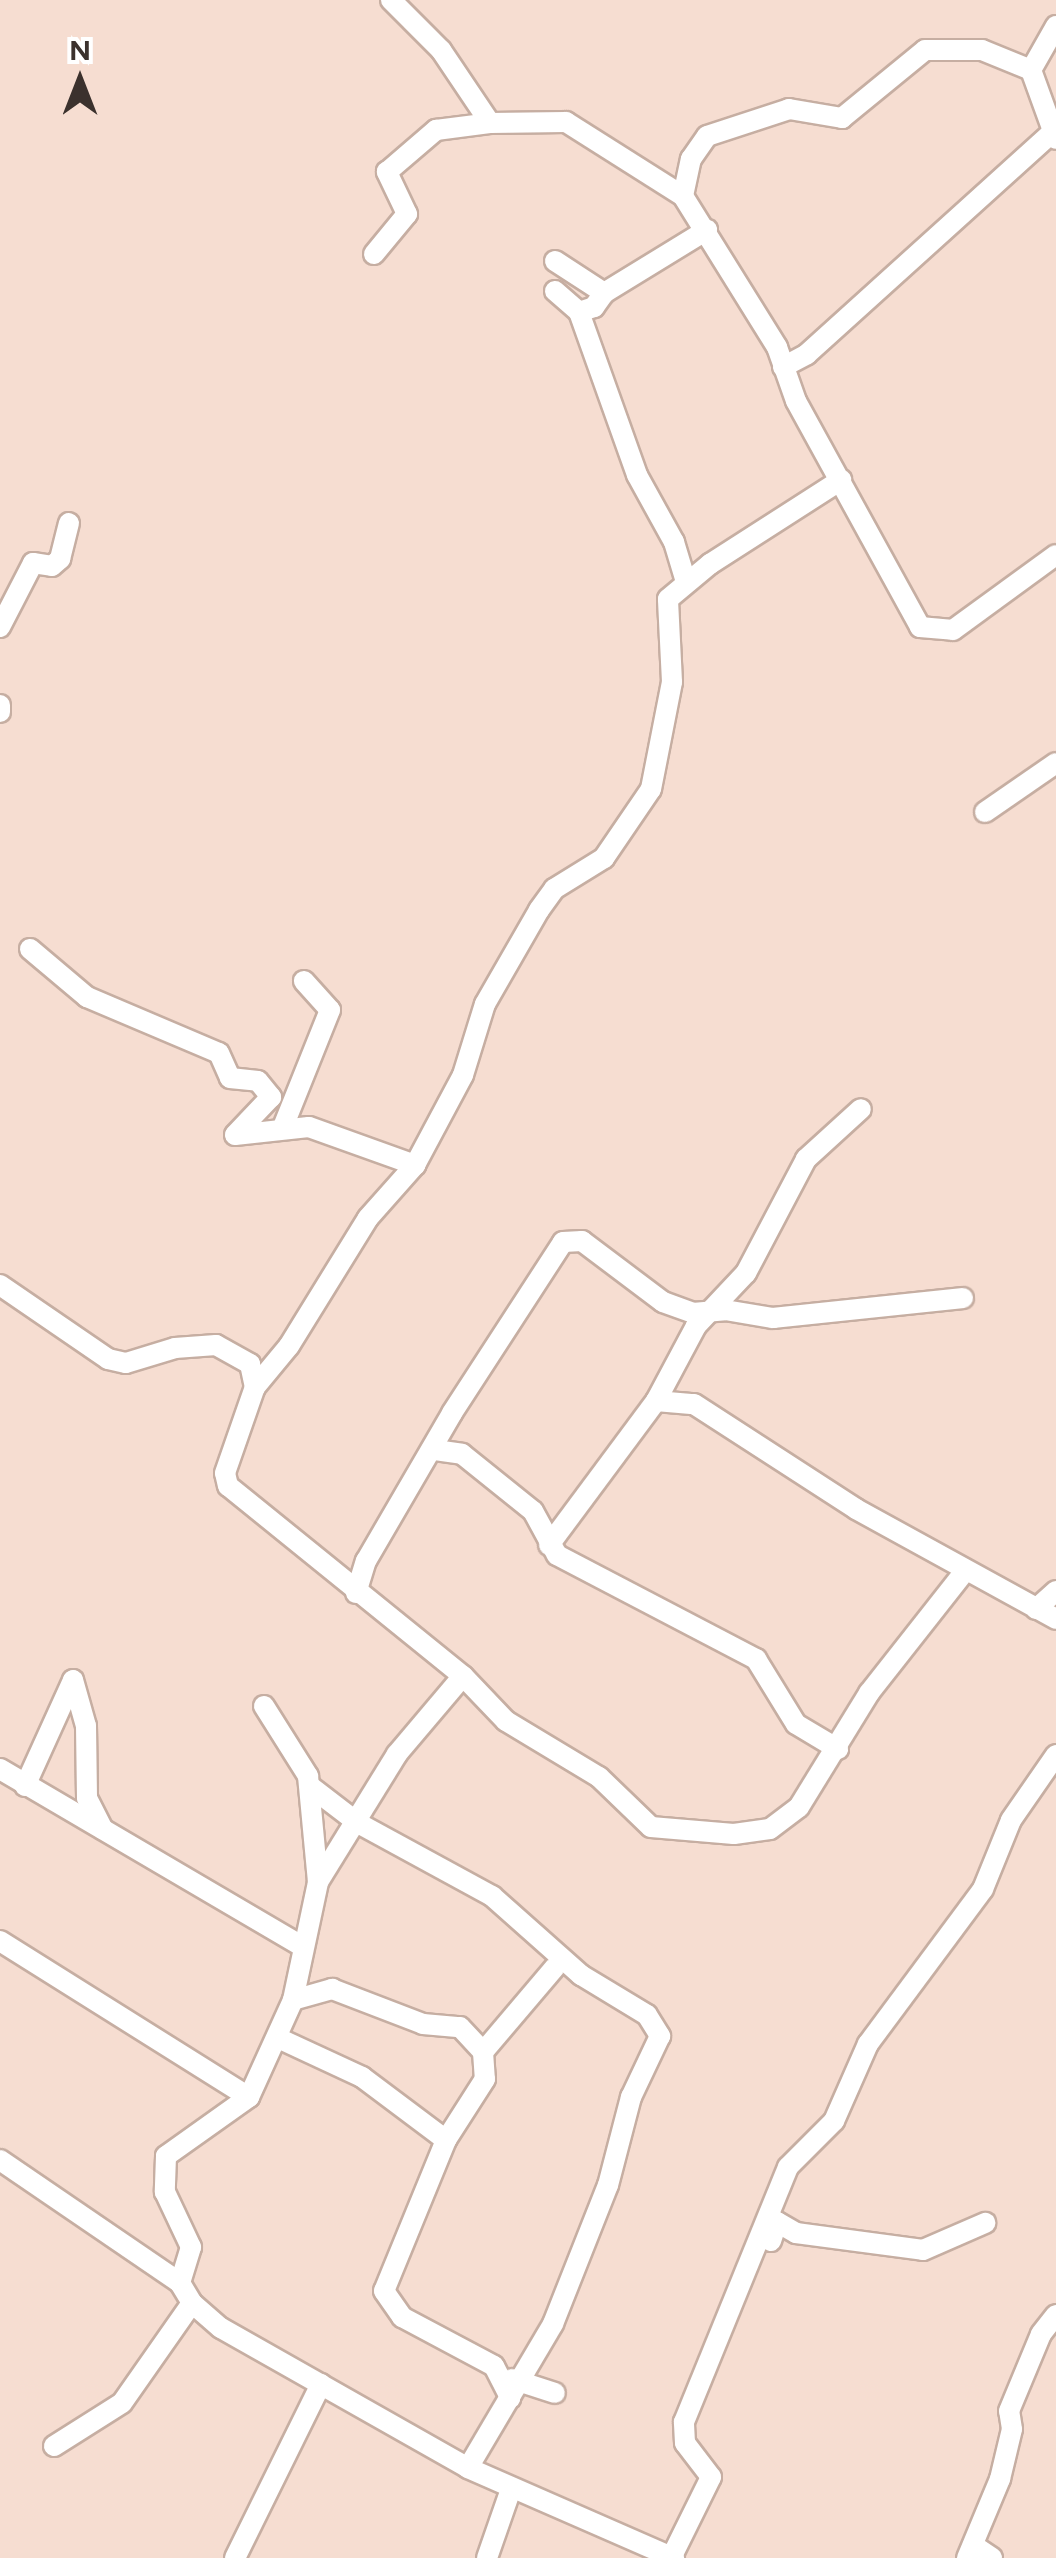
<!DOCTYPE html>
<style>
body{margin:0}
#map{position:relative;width:1056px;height:2558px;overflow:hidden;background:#f6ddd1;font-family:Figtree,sans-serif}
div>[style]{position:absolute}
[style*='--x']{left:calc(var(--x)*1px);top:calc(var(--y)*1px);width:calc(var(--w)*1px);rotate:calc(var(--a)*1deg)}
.roads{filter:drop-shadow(2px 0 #c6aea2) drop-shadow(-2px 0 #c6aea2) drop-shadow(0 2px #c6aea2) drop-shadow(0 -2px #c6aea2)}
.minor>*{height:20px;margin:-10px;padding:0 10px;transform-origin:10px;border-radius:10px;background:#fff}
span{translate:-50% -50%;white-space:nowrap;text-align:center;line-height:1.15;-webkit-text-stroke:8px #fff;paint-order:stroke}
.north{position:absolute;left:30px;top:30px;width:100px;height:100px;-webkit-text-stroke:8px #fff;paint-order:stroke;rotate:0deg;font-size:28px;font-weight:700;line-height:40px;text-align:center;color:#3b312d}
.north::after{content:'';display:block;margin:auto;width:35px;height:45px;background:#3b312d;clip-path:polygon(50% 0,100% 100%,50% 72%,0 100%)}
</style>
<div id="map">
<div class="roads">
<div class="minor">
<i style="--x:391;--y:0;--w:71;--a:45"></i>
<i style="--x:441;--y:50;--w:88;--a:56.1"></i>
<i style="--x:490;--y:123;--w:76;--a:-0.8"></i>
<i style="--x:566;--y:122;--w:138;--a:32.3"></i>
<i style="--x:683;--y:196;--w:178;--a:58.1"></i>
<i style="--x:777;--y:347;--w:57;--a:70.6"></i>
<i style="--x:796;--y:401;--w:258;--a:61.2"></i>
<i style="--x:920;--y:627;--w:33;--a:5"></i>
<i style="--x:953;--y:630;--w:127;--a:-36.1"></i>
<i style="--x:1056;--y:26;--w:51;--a:119.6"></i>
<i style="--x:1031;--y:70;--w:73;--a:70.1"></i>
<i style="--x:683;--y:196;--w:38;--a:-78"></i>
<i style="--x:691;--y:159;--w:28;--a:-55"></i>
<i style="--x:707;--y:136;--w:86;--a:-18.2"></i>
<i style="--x:789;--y:109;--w:54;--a:9.6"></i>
<i style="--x:842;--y:118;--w:107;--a:-39.3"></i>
<i style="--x:925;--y:50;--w:57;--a:0"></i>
<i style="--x:982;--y:50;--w:53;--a:22.2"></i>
<i style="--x:374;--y:254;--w:52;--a:-50.5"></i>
<i style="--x:407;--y:214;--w:47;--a:-115.5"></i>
<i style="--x:387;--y:172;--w:65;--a:-40.6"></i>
<i style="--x:436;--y:130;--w:54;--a:-7.4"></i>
<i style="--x:555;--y:261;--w:59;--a:33.1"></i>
<i style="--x:555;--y:291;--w:32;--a:41"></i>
<i style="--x:579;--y:312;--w:16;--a:-18"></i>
<i style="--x:594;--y:307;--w:17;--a:-54"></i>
<i style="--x:604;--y:293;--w:121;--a:-31.5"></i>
<i style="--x:579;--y:312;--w:173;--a:70.4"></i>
<i style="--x:637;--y:475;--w:77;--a:61.1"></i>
<i style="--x:674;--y:542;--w:42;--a:73.3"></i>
<i style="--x:783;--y:367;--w:27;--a:-28"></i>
<i style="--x:807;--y:354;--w:336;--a:-42.1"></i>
<i style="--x:0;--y:627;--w:72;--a:-62.7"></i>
<i style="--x:33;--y:563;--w:19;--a:9"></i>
<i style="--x:52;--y:566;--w:11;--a:-41"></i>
<i style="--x:60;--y:559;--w:37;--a:-76"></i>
<i style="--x:0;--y:705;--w:7;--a:90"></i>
<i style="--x:985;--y:812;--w:86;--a:-34.6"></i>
<i style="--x:30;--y:949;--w:75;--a:40.1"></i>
<i style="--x:87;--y:997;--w:143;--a:23"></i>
<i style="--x:219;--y:1053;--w:27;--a:66"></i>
<i style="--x:230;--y:1078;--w:28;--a:6"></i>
<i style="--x:258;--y:1081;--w:21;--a:51"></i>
<i style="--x:271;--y:1097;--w:52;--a:133.5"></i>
<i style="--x:235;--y:1135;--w:74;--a:-6.2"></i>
<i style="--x:309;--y:1127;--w:113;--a:19.7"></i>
<i style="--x:283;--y:1127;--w:126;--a:-68.1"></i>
<i style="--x:330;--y:1010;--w:39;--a:-132"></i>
<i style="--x:0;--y:1285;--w:131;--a:34.4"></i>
<i style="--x:108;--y:1359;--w:18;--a:13"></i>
<i style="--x:126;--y:1363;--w:51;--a:-17"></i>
<i style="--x:175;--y:1348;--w:41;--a:-4.2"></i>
<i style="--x:216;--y:1345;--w:39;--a:29"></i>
<i style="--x:250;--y:1364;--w:24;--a:78"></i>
<i style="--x:656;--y:1401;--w:38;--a:5"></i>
<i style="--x:694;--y:1404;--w:193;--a:32.9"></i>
<i style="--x:856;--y:1509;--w:228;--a:28.8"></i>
<i style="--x:435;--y:1450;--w:27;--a:8"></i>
<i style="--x:462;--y:1454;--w:91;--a:38.8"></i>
<i style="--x:533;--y:1511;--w:50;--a:61.4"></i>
<i style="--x:557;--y:1555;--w:225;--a:27.6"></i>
<i style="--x:756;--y:1659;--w:76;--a:58.4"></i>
<i style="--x:796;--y:1724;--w:49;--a:30.8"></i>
<i style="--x:549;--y:1545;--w:179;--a:-53.4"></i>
<i style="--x:656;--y:1401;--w:85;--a:-61.9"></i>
<i style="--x:696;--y:1326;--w:73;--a:-46.7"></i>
<i style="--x:746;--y:1273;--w:129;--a:-62.2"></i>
<i style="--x:806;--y:1159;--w:74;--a:-42.3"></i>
<i style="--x:356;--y:1593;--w:34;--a:-73"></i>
<i style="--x:366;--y:1561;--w:171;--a:-59.8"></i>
<i style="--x:452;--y:1413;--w:204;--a:-57"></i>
<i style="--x:563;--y:1242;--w:19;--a:-3"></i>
<i style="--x:582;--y:1241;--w:101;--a:37"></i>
<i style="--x:663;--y:1302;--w:32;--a:20"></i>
<i style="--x:693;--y:1313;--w:32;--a:-5"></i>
<i style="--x:725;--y:1310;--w:49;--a:9.5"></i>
<i style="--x:773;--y:1318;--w:191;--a:-6"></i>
<i style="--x:1036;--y:1609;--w:27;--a:-42"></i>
<i style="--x:463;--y:1676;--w:62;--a:46.3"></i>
<i style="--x:506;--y:1721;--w:109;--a:31.1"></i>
<i style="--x:599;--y:1777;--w:72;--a:43.9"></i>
<i style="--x:651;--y:1827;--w:83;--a:4.8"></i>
<i style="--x:734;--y:1834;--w:36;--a:-8"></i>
<i style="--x:770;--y:1829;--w:36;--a:-37"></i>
<i style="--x:799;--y:1807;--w:134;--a:-58.4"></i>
<i style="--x:869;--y:1693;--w:155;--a:-51.8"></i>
<i style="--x:264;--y:1706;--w:83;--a:57.8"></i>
<i style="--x:308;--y:1776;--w:106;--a:84.6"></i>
<i style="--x:0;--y:1769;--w:350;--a:30.4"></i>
<i style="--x:25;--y:1786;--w:116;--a:-65.6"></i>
<i style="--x:73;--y:1680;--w:48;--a:74.2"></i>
<i style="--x:86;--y:1726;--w:72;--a:89.2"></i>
<i style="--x:87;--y:1798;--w:35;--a:63"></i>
<i style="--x:311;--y:1787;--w:59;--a:37.5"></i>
<i style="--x:358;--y:1823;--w:153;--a:28.6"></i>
<i style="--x:492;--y:1896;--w:119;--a:41.6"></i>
<i style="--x:581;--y:1975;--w:77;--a:31.2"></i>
<i style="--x:647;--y:2015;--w:25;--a:58"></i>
<i style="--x:660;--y:2036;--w:68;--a:115.4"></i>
<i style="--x:631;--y:2097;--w:91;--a:104.6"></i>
<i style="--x:608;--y:2185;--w:149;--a:111.6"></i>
<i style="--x:553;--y:2324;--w:167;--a:120.6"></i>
<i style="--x:0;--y:1941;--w:294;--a:32.1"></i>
<i style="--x:249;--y:2097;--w:102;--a:144.6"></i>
<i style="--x:166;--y:2156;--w:36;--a:92"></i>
<i style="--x:165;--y:2192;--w:61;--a:64.7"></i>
<i style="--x:191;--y:2247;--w:38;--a:107"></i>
<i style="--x:180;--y:2283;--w:23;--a:59"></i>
<i style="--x:192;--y:2303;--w:38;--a:41"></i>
<i style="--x:221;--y:2328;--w:284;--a:29.5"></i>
<i style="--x:468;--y:2468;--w:225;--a:23.6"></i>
<i style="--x:293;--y:2000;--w:41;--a:-15.8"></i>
<i style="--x:332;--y:1989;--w:97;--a:21"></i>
<i style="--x:423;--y:2024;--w:37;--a:5"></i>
<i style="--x:460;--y:2027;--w:34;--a:47"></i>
<i style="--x:483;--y:2052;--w:27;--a:86"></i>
<i style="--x:485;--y:2079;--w:72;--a:122.6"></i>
<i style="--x:446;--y:2140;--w:163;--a:112.3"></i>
<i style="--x:384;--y:2291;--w:32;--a:55"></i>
<i style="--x:402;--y:2317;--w:104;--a:28"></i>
<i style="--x:494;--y:2366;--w:36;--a:63"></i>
<i style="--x:278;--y:2038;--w:93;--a:24.9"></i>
<i style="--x:362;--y:2077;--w:105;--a:36.9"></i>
<i style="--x:483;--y:2052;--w:111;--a:-49.7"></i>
<i style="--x:249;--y:2097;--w:107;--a:-65.6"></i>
<i style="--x:293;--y:2000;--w:121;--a:-78"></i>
<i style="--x:318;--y:1882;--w:150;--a:-58.3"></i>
<i style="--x:397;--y:1754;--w:102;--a:-49.8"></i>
<i style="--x:463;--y:1676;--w:302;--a:-141"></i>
<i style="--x:228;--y:1486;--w:13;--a:-103"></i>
<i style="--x:225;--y:1473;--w:91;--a:-70.8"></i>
<i style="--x:255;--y:1387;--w:53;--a:-50.3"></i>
<i style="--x:289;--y:1346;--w:150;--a:-58.3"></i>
<i style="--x:368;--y:1218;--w:71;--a:-48.4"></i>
<i style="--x:415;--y:1165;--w:102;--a:-61.9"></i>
<i style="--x:463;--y:1075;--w:74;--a:-72.8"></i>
<i style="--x:485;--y:1004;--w:108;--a:-60.1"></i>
<i style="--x:539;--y:910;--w:26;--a:-54"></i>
<i style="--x:554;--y:889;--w:59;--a:-31.8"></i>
<i style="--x:604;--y:858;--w:83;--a:-55.7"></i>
<i style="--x:651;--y:789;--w:109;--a:-78.9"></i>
<i style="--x:672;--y:682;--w:83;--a:-92.8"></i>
<i style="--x:668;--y:599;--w:55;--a:-39.8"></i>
<i style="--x:710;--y:564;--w:156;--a:-32.7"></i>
<i style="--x:0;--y:2160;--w:218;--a:34.3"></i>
<i style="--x:771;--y:2241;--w:20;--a:-72"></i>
<i style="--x:777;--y:2222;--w:22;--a:30"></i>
<i style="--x:796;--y:2233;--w:128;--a:7.6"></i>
<i style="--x:923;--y:2250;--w:68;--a:-23.5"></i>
<i style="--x:512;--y:2379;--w:45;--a:18"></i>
<i style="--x:54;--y:2446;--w:80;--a:-32.3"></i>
<i style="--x:122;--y:2403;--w:122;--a:-55"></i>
<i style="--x:973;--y:2545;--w:23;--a:34"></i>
<i style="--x:672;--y:2556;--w:88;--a:-63.7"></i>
<i style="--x:711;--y:2477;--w:43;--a:-127.4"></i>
<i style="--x:685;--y:2443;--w:21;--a:-93"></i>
<i style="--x:684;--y:2422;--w:275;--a:-67.8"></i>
<i style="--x:788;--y:2167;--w:65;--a:-45"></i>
<i style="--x:834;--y:2121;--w:84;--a:-66.2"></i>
<i style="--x:868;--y:2044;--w:193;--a:-53.4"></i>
<i style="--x:983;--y:1889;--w:74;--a:-67.9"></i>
<i style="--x:1011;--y:1820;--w:79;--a:-55.3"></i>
<i style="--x:235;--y:2558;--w:194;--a:-63.7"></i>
<i style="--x:487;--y:2558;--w:73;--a:-70.8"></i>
<i style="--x:967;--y:2558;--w:86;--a:-67.3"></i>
<i style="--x:1000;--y:2479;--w:51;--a:-76.5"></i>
<i style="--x:1012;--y:2429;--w:18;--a:-99"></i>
<i style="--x:1009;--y:2411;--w:83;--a:-67.4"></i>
<i style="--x:1041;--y:2334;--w:24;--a:-52"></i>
</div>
</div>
<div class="north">N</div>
</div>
